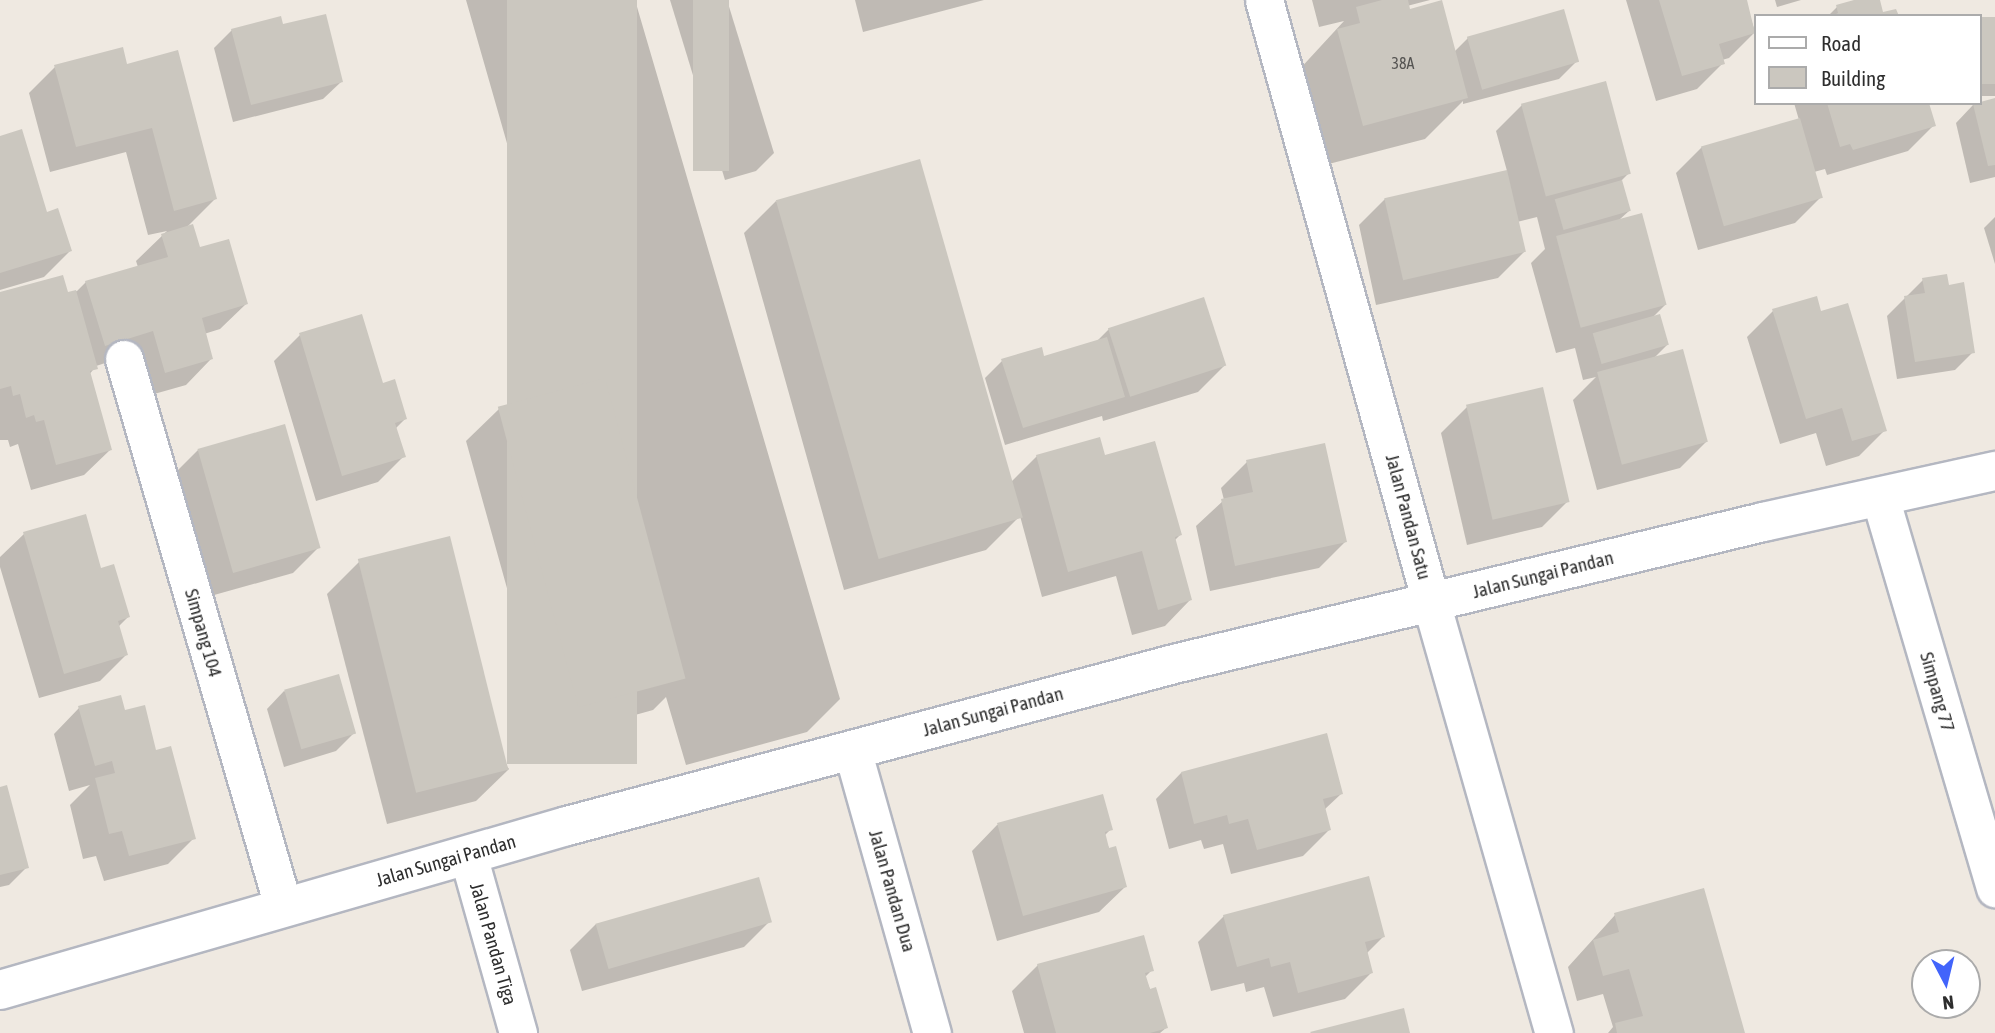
<!DOCTYPE html>
<style>
body{margin:0}
#map{position:relative;width:1995px;height:1033px;overflow:hidden;background:#efe9e1;font-family:"Asap Condensed",sans-serif}
div>[style]{position:absolute}
[style*='--x']{left:calc(var(--x)*1px);top:calc(var(--y)*1px);width:calc(var(--w)*1px);rotate:calc(var(--a)*1deg)}
.shadow>*{inset:0;background:#0003;transform-origin:0 0}
.building>*{inset:0;background:#cbc7bf;transform-origin:0 0}
.roads{filter:drop-shadow(2px 0 #b4b7c1) drop-shadow(-2px 0 #b4b7c1) drop-shadow(0 2px #b4b7c1) drop-shadow(0 -2px #b4b7c1)}
.street>*{height:37px;margin:-18.5px;padding:0 18.5px;transform-origin:18.5px;border-radius:18.5px;background:#fff}
.secondary>*{height:38px;margin:-19px;padding:0 19px;transform-origin:19px;border-radius:19px;background:#fff}
span{translate:-50% -50%;white-space:nowrap;text-align:center;line-height:1.15;-webkit-text-stroke:5px #fff;paint-order:stroke}
.number-label{font-size:16px;color:#555452}
.number-label span{-webkit-text-stroke-width:0}
.street-label{font-size:19px;color:#2e2e2e}
.legend{position:absolute;left:1754px;top:14px;width:228px;height:91px;box-sizing:border-box;background:#fff;border:2px solid #ababab;margin:0;padding:9px 12px;list-style:none;font-size:21px;color:#2e2e2e}
.legend li{display:flex;align-items:center;gap:14px;height:35px}
.legend b{width:35px;border:2px solid #ababab}
.north{position:absolute;left:1911px;top:949px;width:70px;height:70px;box-sizing:border-box;background:#fff;border:2px solid #ababab;border-radius:50%;rotate:173deg;font-size:19px;font-weight:700;line-height:28px;text-align:center;color:#2e2e2e}
.north::after{content:'';display:block;margin:auto;width:24px;height:32px;background:#4264fb;clip-path:polygon(50% 0,100% 100%,50% 72%,0 100%)}
</style>
<div id="map">
<div class="shadow">
<i style="clip-path:polygon(466px 0,635px 0,840px 699px,807px 732px,686px 765px,666px 697px,653px 710px,549px 739px,466px 441px,499px 409px,577px 388px)"></i>
<i style="clip-path:polygon(670px 0,727px 0,774px 153px,756px 171px,725px 180px)"></i>
<i style="clip-path:polygon(855px 0,984px 0,863px 32px)"></i>
<i style="clip-path:polygon(1312px 0,1430px 0,1407px 6px,1409px 11px,1454px 52px,1468px 38px,1577px 61px,1559px 79px,1463px 104px,1463px 101px,1425px 139px,1321px 166px,1297px 72px,1344px 21px,1319px 27px)"></i>
<i style="clip-path:polygon(1626px 0,1745px 0,1755px 32px,1729px 58px,1722px 60px,1723px 63px,1697px 89px,1656px 101px)"></i>
<i style="clip-path:polygon(1775px 0,1801px 0,1777px 7px)"></i>
<i style="clip-path:polygon(1860px 0,1878px 0,1882px 14px,1897px 16px,1828px 16px,1837px 7px)"></i>
<i style="left:1995px;top:19px;width:77px;height:16px;rotate:90deg"></i>
<i style="clip-path:polygon(232px 30px,341px 82px,323px 99px,233px 122px,214px 48px)"></i>
<i style="clip-path:polygon(126px 66px,215px 199px,186px 228px,199px 249px,246px 304px,220px 329px,204px 334px,211px 359px,186px 385px,140px 398px,127px 356px,96px 366px,89px 375px,110px 450px,84px 475px,31px 490px,18px 444px,10px 447px,8px 440px,0 440px,0 294px,67px 294px,77px 291px,86px 282px,138px 267px,136px 261px,167px 231px,148px 235px,126px 152px,50px 172px,29px 93px,55px 67px)"></i>
<i style="clip-path:polygon(1995px 100px,1995px 177px,1970px 183px,1956px 123px,1973px 105px)"></i>
<i style="clip-path:polygon(1794px 103px,1927px 103px,1934px 125px,1908px 151px,1827px 175px,1825px 169px,1814px 172px,1821px 197px,1795px 223px,1698px 250px,1676px 173px,1702px 147px,1799px 120px)"></i>
<i style="clip-path:polygon(1522px 105px,1629px 173px,1621px 181px,1629px 211px,1619px 220px,1665px 305px,1653px 317px,1667px 345px,1653px 359px,1706px 442px,1680px 468px,1597px 490px,1573px 400px,1596px 377px,1583px 380px,1575px 348px,1556px 353px,1531px 263px,1545px 249px,1537px 217px,1517px 222px,1524px 252px,1498px 278px,1376px 305px,1359px 225px,1385px 199px,1507px 171px,1496px 131px)"></i>
<i style="clip-path:polygon(0 138px,70px 251px,44px 277px,0 290px)"></i>
<i style="clip-path:polygon(776px 201px,1009px 484px,1037px 456px,1104px 457px,1180px 535px,1174px 541px,1190px 600px,1165px 626px,1132px 635px,1116px 576px,1042px 597px,1020px 516px,986px 550px,844px 590px,744px 233px)"></i>
<i style="clip-path:polygon(1995px 217px,1995px 264px,1984px 228px)"></i>
<i style="clip-path:polygon(1923px 280px,1973px 352px,1955px 370px,1897px 379px,1887px 316px)"></i>
<i style="clip-path:polygon(1773px 311px,1820px 313px,1885px 430px,1859px 456px,1826px 466px,1816px 433px,1780px 444px,1747px 337px)"></i>
<i style="clip-path:polygon(1109px 329px,1224px 366px,1198px 392px,1103px 421px,1102px 416px,1005px 445px,985px 378px,1002px 361px,1043px 358px,1095px 343px)"></i>
<i style="clip-path:polygon(300px 335px,382px 385px,405px 419px,395px 429px,404px 456px,378px 482px,316px 501px,274px 361px)"></i>
<i style="clip-path:polygon(1467px 407px,1568px 501px,1542px 527px,1467px 545px,1441px 433px)"></i>
<i style="clip-path:polygon(198px 450px,319px 547px,293px 573px,207px 597px,172px 476px)"></i>
<i style="clip-path:polygon(1247px 462px,1345px 542px,1319px 568px,1210px 591px,1196px 526px,1224px 500px,1221px 488px)"></i>
<i style="clip-path:polygon(24px 534px,100px 570px,128px 617px,118px 627px,126px 655px,100px 681px,39px 698px,0 567px,0 557px)"></i>
<i style="clip-path:polygon(359px 562px,509px 769px,476px 801px,387px 824px,327px 594px)"></i>
<i style="clip-path:polygon(284px 691px,354px 733px,336px 751px,284px 767px,267px 709px)"></i>
<i style="clip-path:polygon(79px 708px,123px 712px,155px 752px,194px 838px,168px 864px,104px 881px,96px 856px,83px 859px,70px 805px,90px 785px,69px 791px,54px 734px)"></i>
<i style="clip-path:polygon(1181px 773px,1341px 794px,1324px 810px,1329px 830px,1303px 856px,1231px 874px,1223px 844px,1204px 849px,1201px 840px,1169px 849px,1156px 799px)"></i>
<i style="clip-path:polygon(0 789px,27px 867px,9px 885px,0 887px)"></i>
<i style="clip-path:polygon(1102px 796px,1111px 829px,1104px 836px,1125px 887px,1099px 912px,997px 941px,972px 851px,997px 825px)"></i>
<i style="clip-path:polygon(1615px 915px,1743px 1033px,1608px 1033px,1613px 1027px,1603px 994px,1577px 1001px,1568px 967px)"></i>
<i style="clip-path:polygon(1224px 916px,1383px 937px,1366px 954px,1371px 973px,1345px 999px,1273px 1017px,1264px 987px,1246px 992px,1244px 983px,1211px 991px,1198px 942px)"></i>
<i style="clip-path:polygon(770px 921px,744px 947px,582px 991px,570px 950px,596px 924px)"></i>
<i style="clip-path:polygon(1038px 965px,1152px 970px,1145px 977px,1166px 1028px,1160px 1033px,1024px 1033px,1012px 991px)"></i>
</div>
<div class="building">
<i style="left:507px;top:0;width:130px;height:764px"></i>
<i style="left:693px;top:0;width:36px;height:171px"></i>
<i style="clip-path:polygon(1382px 0,1408px 0,1410px 9px,1442px 0,1468px 98px,1363px 126px,1337px 29px,1360px 23px,1356px 7px)"></i>
<i style="clip-path:polygon(1659px 0,1747px 0,1755px 33px,1719px 44px,1725px 64px,1682px 76px)"></i>
<i style="clip-path:polygon(1854px 0,1880px 0,1883px 12px,1896px 9px,1899px 16px,1832px 16px,1838px 13px,1836px 5px)"></i>
<i style="left:1564px;top:9px;width:55px;height:101px;rotate:74deg"></i>
<i style="clip-path:polygon(326px 14px,343px 82px,251px 105px,231px 29px,281px 16px,283px 24px)"></i>
<i style="left:1995px;top:17px;width:67px;height:16px;rotate:90deg"></i>
<i style="clip-path:polygon(123px 47px,127px 64px,178px 50px,217px 199px,174px 211px,152px 128px,76px 147px,54px 65px)"></i>
<i style="left:1606px;top:81px;width:96px;height:88px;rotate:75deg"></i>
<i style="clip-path:polygon(1995px 98px,1995px 165px,1988px 166px,1973px 104px)"></i>
<i style="clip-path:polygon(1827px 103px,1929px 103px,1936px 126px,1853px 150px,1850px 144px,1840px 147px)"></i>
<i style="left:1800px;top:118px;width:83px;height:103px;rotate:74deg"></i>
<i style="clip-path:polygon(22px 129px,47px 212px,58px 208px,72px 251px,0 273px,0 136px)"></i>
<i style="left:920px;top:159px;width:373px;height:150px;rotate:74deg"></i>
<i style="left:1507px;top:170px;width:84px;height:126px;rotate:77deg"></i>
<i style="left:1622px;top:180px;width:32px;height:70px;rotate:74deg"></i>
<i style="left:1642px;top:213px;width:95px;height:89px;rotate:75deg"></i>
<i style="clip-path:polygon(193px 224px,200px 247px,229px 239px,248px 304px,202px 318px,213px 359px,165px 373px,153px 331px,105px 346px,85px 281px,168px 257px,161px 234px)"></i>
<i style="clip-path:polygon(1947px 274px,1949px 285px,1964px 282px,1975px 353px,1915px 362px,1904px 296px,1925px 293px,1922px 278px)"></i>
<i style="clip-path:polygon(63px 275px,68px 292px,76px 290px,98px 369px,90px 371px,112px 450px,56px 465px,44px 420px,36px 422px,34px 415px,26px 418px,20px 394px,13px 396px,11px 386px,0 389px,0 292px)"></i>
<i style="clip-path:polygon(1817px 296px,1821px 311px,1848px 303px,1887px 431px,1852px 441px,1842px 408px,1806px 419px,1772px 309px)"></i>
<i style="left:1204px;top:297px;width:72px;height:101px;rotate:72deg"></i>
<i style="clip-path:polygon(362px 314px,383px 383px,395px 379px,407px 419px,395px 423px,406px 457px,342px 476px,299px 333px)"></i>
<i style="left:1660px;top:314px;width:32px;height:70px;rotate:74deg"></i>
<i style="clip-path:polygon(1107px 337px,1125px 397px,1023px 428px,1001px 359px,1042px 347px,1044px 356px)"></i>
<i style="left:1683px;top:349px;width:96px;height:89px;rotate:75deg"></i>
<i style="left:605px;top:378px;width:311px;height:111px;rotate:75deg"></i>
<i style="left:1543px;top:387px;width:118px;height:79px;rotate:77deg"></i>
<i style="left:285px;top:424px;width:129px;height:91px;rotate:74deg"></i>
<i style="clip-path:polygon(1100px 437px,1105px 455px,1155px 441px,1182px 535px,1175px 537px,1192px 600px,1158px 610px,1142px 551px,1068px 572px,1036px 455px)"></i>
<i style="clip-path:polygon(1325px 443px,1347px 542px,1235px 566px,1221px 499px,1253px 492px,1246px 460px)"></i>
<i style="clip-path:polygon(86px 514px,101px 568px,114px 564px,130px 617px,118px 621px,128px 655px,64px 674px,23px 532px)"></i>
<i style="left:450px;top:536px;width:241px;height:95px;rotate:76deg"></i>
<i style="left:339px;top:674px;width:62px;height:57px;rotate:74deg"></i>
<i style="clip-path:polygon(121px 695px,125px 710px,145px 705px,156px 750px,171px 746px,196px 839px,129px 856px,122px 831px,109px 834px,95px 778px,115px 773px,112px 761px,95px 766px,78px 706px)"></i>
<i style="clip-path:polygon(1327px 733px,1343px 794px,1323px 799px,1331px 830px,1257px 850px,1248px 819px,1229px 824px,1227px 815px,1194px 824px,1181px 772px)"></i>
<i style="clip-path:polygon(7px 785px,29px 868px,0 875px,0 787px)"></i>
<i style="clip-path:polygon(1103px 794px,1113px 830px,1105px 832px,1109px 848px,1116px 846px,1127px 887px,1023px 916px,997px 823px)"></i>
<i style="clip-path:polygon(1369px 876px,1385px 937px,1365px 942px,1373px 973px,1298px 993px,1290px 962px,1271px 967px,1269px 958px,1237px 967px,1223px 915px)"></i>
<i style="left:759px;top:877px;width:47px;height:170px;rotate:74deg"></i>
<i style="clip-path:polygon(1704px 888px,1745px 1033px,1617px 1033px,1615px 1023px,1643px 1016px,1629px 969px,1603px 976px,1593px 940px,1619px 932px,1614px 913px)"></i>
<i style="clip-path:polygon(1144px 935px,1154px 971px,1145px 973px,1150px 989px,1156px 987px,1168px 1028px,1150px 1033px,1056px 1033px,1037px 964px)"></i>
<i style="clip-path:polygon(1404px 1008px,1410px 1033px,1311px 1033px,1310px 1032px)"></i>
</div>
<div class="roads">
<div class="street">
<i style="--x:1264;--y:0;--w:625;--a:74.5"></i>
<i style="--x:1431;--y:602;--w:448;--a:74.1"></i>
<i style="--x:124;--y:359;--w:570;--a:73.79"></i>
<i style="--x:1880;--y:497;--w:408;--a:73.6"></i>
<i style="--x:852;--y:749;--w:295;--a:74.3"></i>
<i style="--x:468;--y:855;--w:185;--a:74.3"></i>
</div>
<div class="secondary">
<i style="--x:0;--y:990;--w:590;--a:-16.13"></i>
<i style="--x:567;--y:826;--w:628;--a:-14.94"></i>
<i style="--x:1174;--y:664;--w:606;--a:-13.55"></i>
<i style="--x:1763;--y:522;--w:238;--a:-12.4"></i>
</div>
</div>
<div class="number-label">
<span style="left:1403px;top:63px">38A</span>
</div>
<div class="street-label">
<span style="left:1408px;top:517px;rotate:75deg">Jalan Pandan Satu</span>
<span style="left:1543px;top:575px;rotate:-14deg">Jalan Sungai Pandan</span>
<span style="left:203px;top:633px;rotate:74deg">Simpang 104</span>
<span style="left:1937px;top:692px;rotate:74deg">Simpang 77</span>
<span style="left:993px;top:712px;rotate:-15deg">Jalan Sungai Pandan</span>
<span style="left:446px;top:861px;rotate:-16deg">Jalan Sungai Pandan</span>
<span style="left:892px;top:891px;rotate:74deg">Jalan Pandan Dua</span>
<span style="left:493px;top:944px;rotate:74deg">Jalan Pandan Tiga</span>
</div>
<ul class="legend">
<li><b style="height:9px;background:#fff"></b>Road</li>
<li><b style="height:19px;background:#cbc7bf"></b>Building</li>
</ul>
<div class="north">N</div>
</div>
